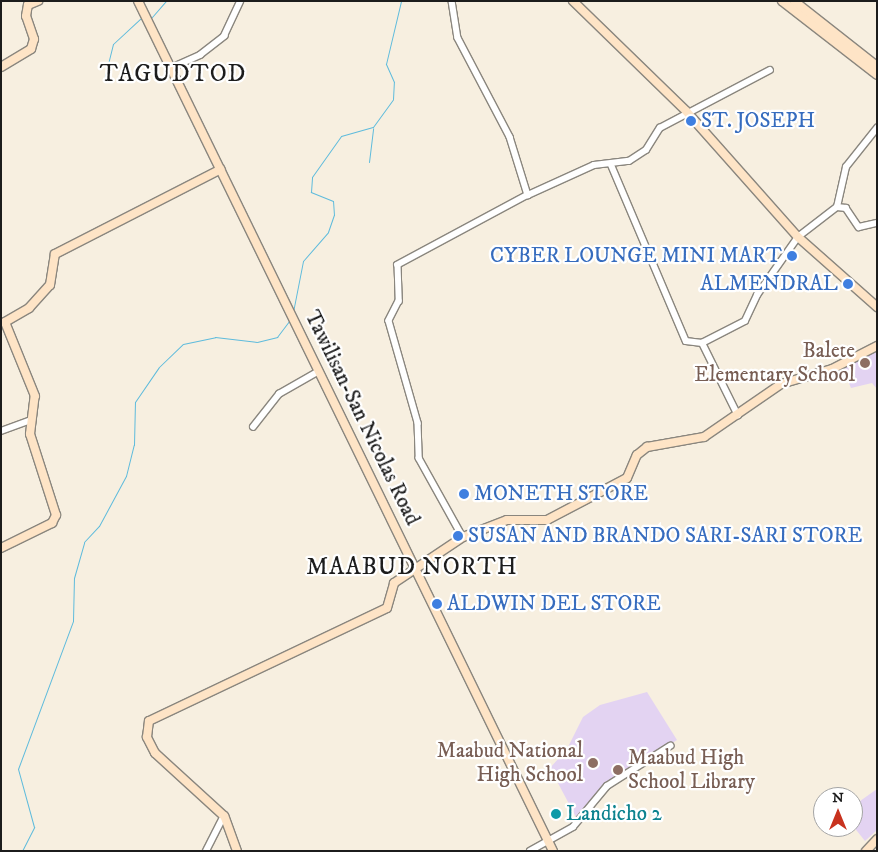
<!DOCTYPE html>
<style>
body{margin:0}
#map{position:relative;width:878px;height:852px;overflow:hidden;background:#f7efe0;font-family:"IM FELL DW Pica",serif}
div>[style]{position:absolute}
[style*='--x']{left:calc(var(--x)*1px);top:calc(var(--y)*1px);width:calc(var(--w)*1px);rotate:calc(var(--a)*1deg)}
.built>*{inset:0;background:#e3d3f2}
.stream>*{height:1px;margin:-0.5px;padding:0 0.5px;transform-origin:0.5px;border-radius:0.5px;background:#5ebbdc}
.roads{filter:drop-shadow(1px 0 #8a867e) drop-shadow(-1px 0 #8a867e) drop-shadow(0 1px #8a867e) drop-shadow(0 -1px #8a867e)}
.street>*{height:5.5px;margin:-2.75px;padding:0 2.75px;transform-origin:2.75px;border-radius:2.75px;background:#fff}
.secondary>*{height:8px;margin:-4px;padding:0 4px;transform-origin:4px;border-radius:4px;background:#fee4c6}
.dots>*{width:14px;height:14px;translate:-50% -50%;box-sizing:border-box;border:2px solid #fff;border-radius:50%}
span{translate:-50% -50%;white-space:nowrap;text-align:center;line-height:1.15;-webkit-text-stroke:4.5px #fff;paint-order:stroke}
.shop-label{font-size:21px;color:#366cbe}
.left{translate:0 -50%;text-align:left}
.right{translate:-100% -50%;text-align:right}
.education-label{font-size:21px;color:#785e54}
.street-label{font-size:21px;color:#1c1c1c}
.culture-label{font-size:21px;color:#0d838f}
.quarter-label{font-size:24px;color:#1c1c1c;letter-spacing:1px}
.frame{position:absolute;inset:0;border:2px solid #1c1c1c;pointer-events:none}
.north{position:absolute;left:813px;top:787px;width:50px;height:50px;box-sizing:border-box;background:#fff;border:1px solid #a4a4a4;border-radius:50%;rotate:0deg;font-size:14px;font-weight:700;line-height:20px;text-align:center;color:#1c1c1c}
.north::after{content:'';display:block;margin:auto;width:18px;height:22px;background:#c8321e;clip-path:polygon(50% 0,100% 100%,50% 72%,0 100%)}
</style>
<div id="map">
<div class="built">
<i style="clip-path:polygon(877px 349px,877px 389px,872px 383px,851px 388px,843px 369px)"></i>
<i style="clip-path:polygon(647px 692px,677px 740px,606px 785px,577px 819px,550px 768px,567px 749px,583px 717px,600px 705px)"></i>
<i style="clip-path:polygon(877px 789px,877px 830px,865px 841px,853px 826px,853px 806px)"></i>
</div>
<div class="stream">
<i style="--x:152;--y:17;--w:21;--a:-49"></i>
<i style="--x:104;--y:80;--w:37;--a:-76"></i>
<i style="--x:113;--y:44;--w:37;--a:-43"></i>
<i style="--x:369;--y:162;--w:34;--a:-83"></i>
<i style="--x:293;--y:312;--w:52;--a:-78.9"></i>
<i style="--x:303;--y:261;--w:38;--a:-49"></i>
<i style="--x:328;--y:232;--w:18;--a:-71"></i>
<i style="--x:334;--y:215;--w:14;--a:-94"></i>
<i style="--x:333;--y:201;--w:24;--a:-158"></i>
<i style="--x:311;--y:192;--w:15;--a:-86"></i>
<i style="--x:312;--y:177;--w:50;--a:-54.7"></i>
<i style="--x:341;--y:136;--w:33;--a:-16"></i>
<i style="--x:373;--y:127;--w:34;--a:-54"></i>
<i style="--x:393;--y:99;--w:17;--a:-87"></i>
<i style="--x:394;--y:82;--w:20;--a:-114"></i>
<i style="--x:386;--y:64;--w:65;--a:-76.6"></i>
<i style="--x:22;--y:851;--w:27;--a:-63"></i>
<i style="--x:34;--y:827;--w:60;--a:-105.4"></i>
<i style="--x:18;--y:769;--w:158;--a:-69.6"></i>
<i style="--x:73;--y:621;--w:43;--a:-88.7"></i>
<i style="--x:74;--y:578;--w:37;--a:-74"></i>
<i style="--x:84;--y:542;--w:22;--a:-47"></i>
<i style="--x:99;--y:526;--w:57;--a:-61.6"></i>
<i style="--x:126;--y:476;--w:32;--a:-76"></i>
<i style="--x:134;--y:445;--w:43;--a:-88.7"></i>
<i style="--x:135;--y:402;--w:42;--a:-55.6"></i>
<i style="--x:159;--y:367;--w:33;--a:-44"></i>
<i style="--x:183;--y:344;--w:33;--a:-12"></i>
<i style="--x:215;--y:337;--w:42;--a:6.8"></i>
<i style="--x:257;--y:342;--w:21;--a:-14"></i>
<i style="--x:277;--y:337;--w:21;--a:-53"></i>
</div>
<div class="roads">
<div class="street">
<i style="--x:452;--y:1;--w:37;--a:81"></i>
<i style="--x:458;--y:38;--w:112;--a:62.3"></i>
<i style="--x:510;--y:137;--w:61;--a:72.8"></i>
<i style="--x:528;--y:195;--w:148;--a:151.7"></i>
<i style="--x:398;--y:265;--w:36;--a:88"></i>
<i style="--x:399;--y:301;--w:22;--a:117"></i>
<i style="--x:389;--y:321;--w:106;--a:74.1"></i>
<i style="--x:418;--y:423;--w:35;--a:88"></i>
<i style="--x:419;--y:458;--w:90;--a:60.9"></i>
<i style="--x:171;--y:68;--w:32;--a:-24"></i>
<i style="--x:200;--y:55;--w:31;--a:-38"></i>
<i style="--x:224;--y:36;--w:38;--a:-65"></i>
<i style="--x:611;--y:164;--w:192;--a:67"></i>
<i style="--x:686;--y:341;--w:16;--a:7"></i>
<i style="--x:528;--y:195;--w:72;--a:-24.4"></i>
<i style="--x:594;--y:165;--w:35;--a:-7"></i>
<i style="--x:629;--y:161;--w:20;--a:-33"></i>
<i style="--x:646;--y:150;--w:26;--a:-58"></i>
<i style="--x:660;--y:128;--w:124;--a:-27.8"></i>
<i style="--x:837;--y:207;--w:9;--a:6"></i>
<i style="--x:846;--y:208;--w:23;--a:56"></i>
<i style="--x:859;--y:227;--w:18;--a:-13"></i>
<i style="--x:738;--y:416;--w:81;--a:-116.3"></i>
<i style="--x:702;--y:343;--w:48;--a:-27.1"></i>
<i style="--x:745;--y:321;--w:29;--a:-65"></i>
<i style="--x:757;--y:295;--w:71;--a:-54.7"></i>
<i style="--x:798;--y:237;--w:49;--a:-37.6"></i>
<i style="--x:837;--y:207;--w:41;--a:-77.3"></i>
<i style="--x:846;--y:167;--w:50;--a:-51.5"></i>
<i style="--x:253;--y:427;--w:42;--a:-51.8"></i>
<i style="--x:279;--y:394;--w:46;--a:-29.9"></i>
<i style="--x:1;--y:431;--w:33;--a:-20"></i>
<i style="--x:206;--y:851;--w:39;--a:-63"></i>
<i style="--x:530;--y:851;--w:49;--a:-29.2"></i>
<i style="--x:573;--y:827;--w:53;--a:-50.3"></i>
<i style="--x:607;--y:786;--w:75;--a:-32.4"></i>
</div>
<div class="secondary">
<i style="--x:138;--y:1;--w:946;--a:63.98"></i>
<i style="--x:573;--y:1;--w:158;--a:44.2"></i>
<i style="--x:686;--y:111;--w:169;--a:48.4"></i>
<i style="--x:798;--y:237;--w:106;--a:41.5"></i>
<i style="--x:782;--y:1;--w:120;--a:37.9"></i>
<i style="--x:794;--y:1;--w:105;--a:38.1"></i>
<i style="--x:1;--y:67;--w:35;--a:-31"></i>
<i style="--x:31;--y:49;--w:10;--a:-73"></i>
<i style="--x:34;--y:39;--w:24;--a:-109"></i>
<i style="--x:26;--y:16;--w:11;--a:-80"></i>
<i style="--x:28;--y:5;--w:11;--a:-22"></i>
<i style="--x:1;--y:548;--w:57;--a:-26.1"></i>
<i style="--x:52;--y:523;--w:9;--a:-63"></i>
<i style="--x:56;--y:515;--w:85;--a:-107.8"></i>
<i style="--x:30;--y:434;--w:38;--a:-83"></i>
<i style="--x:35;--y:396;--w:80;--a:-112.1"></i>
<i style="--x:5;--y:322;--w:28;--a:-30"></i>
<i style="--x:29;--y:308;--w:31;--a:-48"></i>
<i style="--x:50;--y:285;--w:31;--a:-81"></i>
<i style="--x:55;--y:254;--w:186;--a:-27.1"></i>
<i style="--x:237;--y:851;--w:37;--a:-110"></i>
<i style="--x:224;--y:816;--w:93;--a:-137.6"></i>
<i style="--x:155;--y:753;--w:18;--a:-117"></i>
<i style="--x:147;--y:737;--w:16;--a:-83"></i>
<i style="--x:149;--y:721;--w:263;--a:-25.4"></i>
<i style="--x:387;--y:608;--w:26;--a:-74"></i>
<i style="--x:394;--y:583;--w:83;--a:-33.7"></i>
<i style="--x:463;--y:537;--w:47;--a:-21.1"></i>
<i style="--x:507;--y:520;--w:40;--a:0"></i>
<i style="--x:547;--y:520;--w:90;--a:-27.7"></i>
<i style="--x:627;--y:478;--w:25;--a:-67"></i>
<i style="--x:637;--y:455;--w:13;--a:-39"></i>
<i style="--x:647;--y:447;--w:58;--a:-10"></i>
<i style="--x:704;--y:437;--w:93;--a:-34.5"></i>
<i style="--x:781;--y:384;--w:53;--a:-16.4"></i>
<i style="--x:832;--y:369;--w:51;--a:-27.1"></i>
<i style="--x:866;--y:851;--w:16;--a:-47"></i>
</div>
</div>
<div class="dots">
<i style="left:691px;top:121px;background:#3f7fe0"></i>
<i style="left:792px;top:256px;background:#3f7fe0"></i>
<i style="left:848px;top:284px;background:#3f7fe0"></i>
<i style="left:865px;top:363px;background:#8d6e63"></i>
<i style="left:464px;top:494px;background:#3f7fe0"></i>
<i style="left:458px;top:536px;background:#3f7fe0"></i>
<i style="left:437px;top:604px;background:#3f7fe0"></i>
<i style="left:593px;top:763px;background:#8d6e63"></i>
<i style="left:618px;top:770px;background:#8d6e63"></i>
<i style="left:556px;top:814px;background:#0f9aa8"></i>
</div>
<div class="shop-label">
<span class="left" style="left:701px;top:121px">ST. JOSEPH</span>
<span class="right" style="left:782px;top:256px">CYBER LOUNGE MINI MART</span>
<span class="right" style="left:838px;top:284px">ALMENDRAL</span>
<span class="left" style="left:474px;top:494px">MONETH STORE</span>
<span class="left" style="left:468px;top:536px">SUSAN AND BRANDO SARI-SARI STORE</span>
<span class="left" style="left:447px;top:604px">ALDWIN DEL STORE</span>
</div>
<div class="education-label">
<span class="right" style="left:855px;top:363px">Balete<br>Elementary School</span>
<span class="right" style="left:583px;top:763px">Maabud National<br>High School</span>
<span class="left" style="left:628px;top:770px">Maabud High<br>School Library</span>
</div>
<div class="street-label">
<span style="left:362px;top:418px;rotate:64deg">Tawilisan-San Nicolas Road</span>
</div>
<div class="culture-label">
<span class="left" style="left:566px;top:814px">Landicho 2</span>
</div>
<div class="quarter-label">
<span style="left:173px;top:75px">TAGUDTOD</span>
<span style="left:412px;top:568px">MAABUD NORTH</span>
</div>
<div class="frame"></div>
<div class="north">N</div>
</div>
